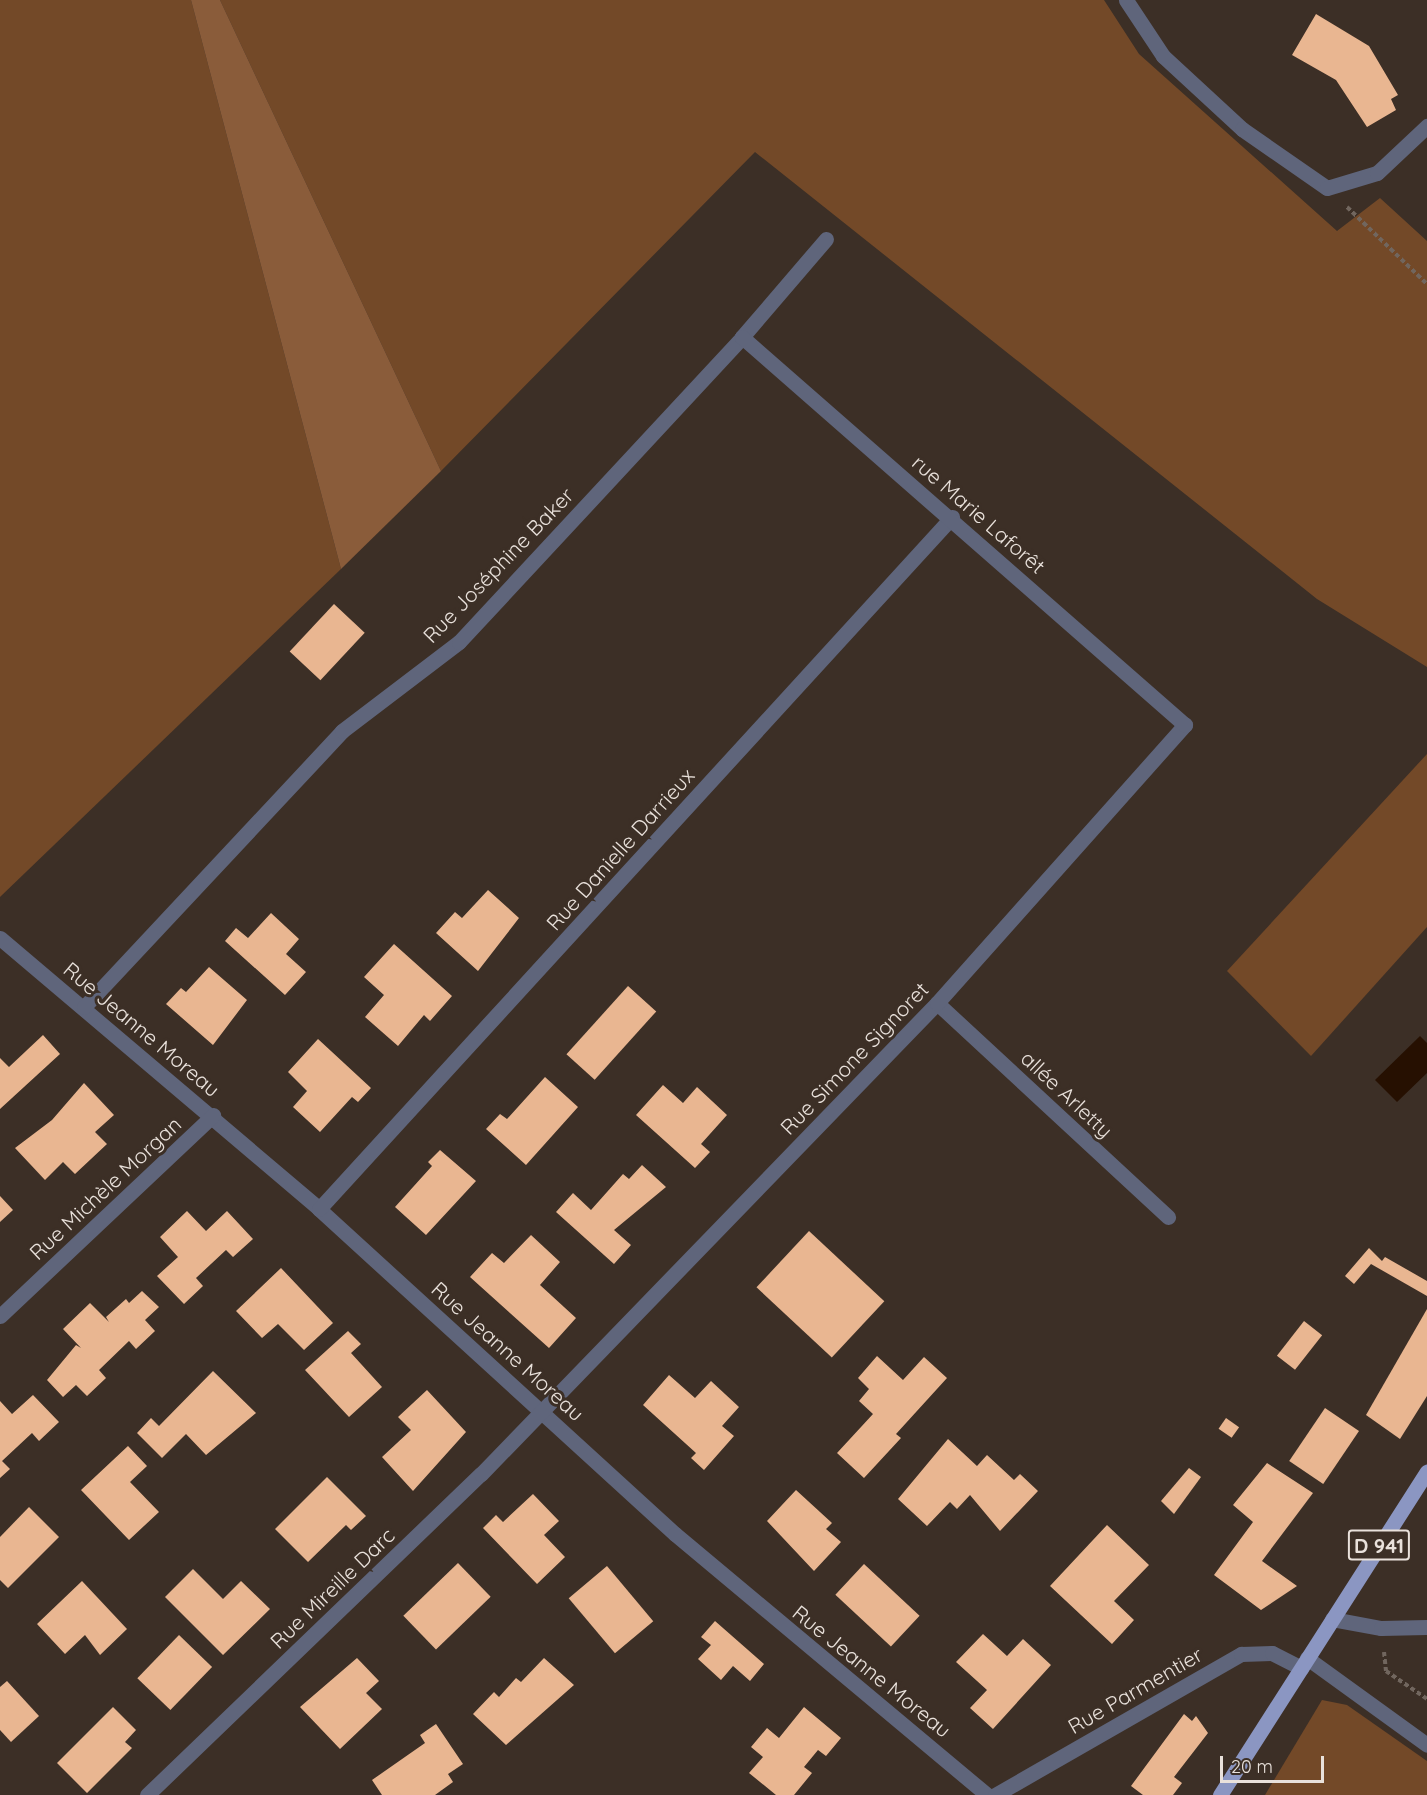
<!DOCTYPE html>
<meta charset="utf-8">
<style>
body{margin:0}
#map{position:relative;width:1427px;height:1795px;overflow:hidden;background:#3c2f26;font-family:Quicksand,sans-serif}
div>[style]{position:absolute}
[style*='--x']{left:calc(var(--x)*1px);top:calc(var(--y)*1px);width:calc(var(--w)*1px);rotate:calc(var(--a)*1deg)}
.green>*{inset:0;background:#734928}
.forest>*{inset:0;background:#8a5c3a}
.water>*{inset:0;background:#261001}
.building>*{inset:0;background:#e9b691;transform-origin:0 0}
.path>*{height:4px;margin-top:-2px;transform-origin:0;background:repeating-linear-gradient(90deg,#71665e 0 4.5px,transparent 0 7.5px)}
.minor>*{height:15px;margin:-7.5px;padding:0 7.5px;transform-origin:7.5px;border-radius:7.5px;background:#5f657b}
.tertiary>*{height:15px;margin:-7.5px;padding:0 7.5px;transform-origin:7.5px;border-radius:7.5px;background:#5f657b}
.primary>*{height:15px;margin:-7.5px;padding:0 7.5px;transform-origin:7.5px;border-radius:7.5px;background:#8b96c2}
span{translate:-50% -50%;white-space:nowrap;text-align:center;line-height:1.15;-webkit-text-stroke:6px #3c2f26;paint-order:stroke}
.shield-label span{padding:2px 4px;background:#3c2f26;border:2px solid;border-radius:4px;-webkit-text-stroke-width:0}
.shield-label{font-size:20px;color:#e9e1db;font-weight:700}
.street-label{font-size:21px;color:#e9e1db}
.scale{position:absolute;left:1220px;top:1756px;width:104px;height:27px;box-sizing:border-box;border:3px solid #e9e1db;border-top:0;padding-left:8px;font-size:18px;line-height:21px;white-space:nowrap;color:#e9e1db;-webkit-text-stroke:4px #3c2f26;paint-order:stroke}
</style>
<div id="map">
<div class="green">
<i style="clip-path:polygon(0 0,191px 0,341px 569px,0 897px)"></i>
<i style="clip-path:polygon(220px 0,1104px 0,1139px 54px,1337px 231px,1380px 198px,1427px 241px,1427px 667px,1317px 599px,755px 152px,441px 471px)"></i>
<i style="clip-path:polygon(1427px 754px,1427px 927px,1311px 1056px,1227px 971px)"></i>
<i style="clip-path:polygon(1322px 1700px,1347px 1705px,1427px 1761px,1427px 1795px,1265px 1795px)"></i>
</div>
<div class="forest">
<i style="clip-path:polygon(191px 0,220px 0,441px 471px,341px 569px)"></i>
</div>
<div class="water">
<i style="clip-path:polygon(1420px 1036px,1427px 1043px,1427px 1073px,1397px 1102px,1375px 1080px)"></i>
</div>
<div class="building">
<i style="clip-path:polygon(1316px 14px,1369px 46px,1398px 95px,1391px 99px,1396px 110px,1367px 127px,1336px 80px,1292px 55px)"></i>
<i style="left:334px;top:604px;width:42px;height:65px;rotate:43deg"></i>
<i style="clip-path:polygon(488px 890px,519px 918px,478px 971px,436px 933px,455px 912px,462px 918px)"></i>
<i style="clip-path:polygon(271px 913px,299px 939px,286px 954px,306px 972px,285px 995px,225px 941px,236px 928px,248px 938px)"></i>
<i style="clip-path:polygon(394px 944px,452px 996px,430px 1021px,424px 1015px,398px 1046px,365px 1017px,384px 995px,364px 977px)"></i>
<i style="clip-path:polygon(209px 967px,247px 1000px,213px 1045px,166px 1004px,181px 988px,186px 992px)"></i>
<i style="left:628px;top:986px;width:38px;height:92px;rotate:42deg"></i>
<i style="clip-path:polygon(43px 1035px,60px 1054px,0 1109px,0 1058px,9px 1067px)"></i>
<i style="clip-path:polygon(318px 1039px,371px 1088px,358px 1102px,352px 1097px,320px 1132px,293px 1107px,307px 1091px,288px 1072px)"></i>
<i style="clip-path:polygon(545px 1077px,578px 1107px,526px 1165px,486px 1129px,500px 1114px,507px 1119px)"></i>
<i style="clip-path:polygon(84px 1083px,114px 1115px,95px 1132px,107px 1144px,75px 1174px,63px 1162px,45px 1180px,15px 1148px,52px 1120px)"></i>
<i style="clip-path:polygon(663px 1085px,683px 1103px,697px 1087px,727px 1115px,701px 1144px,710px 1152px,695px 1168px,636px 1115px)"></i>
<i style="clip-path:polygon(440px 1150px,476px 1181px,426px 1235px,395px 1207px,432px 1166px,428px 1162px)"></i>
<i style="clip-path:polygon(642px 1165px,666px 1187px,614px 1230px,631px 1245px,614px 1264px,556px 1212px,573px 1193px,591px 1210px,623px 1174px,629px 1179px)"></i>
<i style="clip-path:polygon(0 1196px,13px 1210px,0 1222px)"></i>
<i style="clip-path:polygon(187px 1211px,206px 1231px,227px 1211px,253px 1239px,233px 1257px,226px 1250px,196px 1278px,203px 1286px,184px 1304px,157px 1276px,178px 1257px,160px 1237px)"></i>
<i style="left:809px;top:1231px;width:103px;height:77px;rotate:43deg"></i>
<i style="clip-path:polygon(531px 1235px,560px 1262px,540px 1285px,576px 1318px,549px 1348px,470px 1277px,492px 1253px,504px 1263px)"></i>
<i style="clip-path:polygon(1369px 1248px,1382px 1261px,1385px 1257px,1427px 1281px,1427px 1296px,1371px 1264px,1354px 1284px,1345px 1276px)"></i>
<i style="clip-path:polygon(281px 1268px,333px 1323px,304px 1350px,278px 1324px,262px 1338px,236px 1311px)"></i>
<i style="clip-path:polygon(142px 1291px,159px 1307px,145px 1320px,155px 1331px,136px 1349px,129px 1341px,99px 1370px,106px 1378px,87px 1396px,76px 1385px,63px 1397px,47px 1380px,76px 1345px,81px 1348px,63px 1329px,90px 1303px,109px 1322px,106px 1317px,126px 1299px,129px 1303px)"></i>
<i style="clip-path:polygon(1427px 1309px,1427px 1396px,1400px 1439px,1366px 1415px)"></i>
<i style="left:1304px;top:1321px;width:23px;height:44px;rotate:38deg"></i>
<i style="clip-path:polygon(348px 1331px,361px 1344px,351px 1353px,382px 1387px,349px 1417px,305px 1370px)"></i>
<i style="clip-path:polygon(877px 1356px,903px 1380px,924px 1357px,947px 1378px,896px 1434px,901px 1438px,864px 1478px,837px 1453px,873px 1414px,859px 1401px,869px 1389px,858px 1378px)"></i>
<i style="clip-path:polygon(213px 1371px,256px 1413px,206px 1455px,186px 1434px,162px 1458px,137px 1433px,151px 1418px,159px 1426px)"></i>
<i style="clip-path:polygon(669px 1375px,695px 1398px,711px 1381px,739px 1407px,722px 1426px,734px 1436px,704px 1470px,691px 1458px,696px 1453px,643px 1405px)"></i>
<i style="clip-path:polygon(427px 1390px,466px 1432px,413px 1491px,382px 1457px,411px 1430px,398px 1417px)"></i>
<i style="clip-path:polygon(33px 1395px,59px 1422px,39px 1441px,32px 1433px,2px 1461px,10px 1469px,0 1478px,0 1401px,12px 1414px)"></i>
<i style="left:1325px;top:1408px;width:41px;height:64px;rotate:34deg"></i>
<i style="left:1226px;top:1418px;width:16px;height:13px;rotate:35deg"></i>
<i style="clip-path:polygon(948px 1439px,977px 1466px,987px 1455px,1014px 1480px,1020px 1474px,1038px 1491px,1000px 1531px,970px 1495px,957px 1509px,950px 1502px,927px 1526px,898px 1499px)"></i>
<i style="clip-path:polygon(128px 1446px,147px 1466px,130px 1482px,159px 1512px,129px 1540px,81px 1490px)"></i>
<i style="clip-path:polygon(1267px 1463px,1313px 1493px,1262px 1561px,1297px 1586px,1261px 1610px,1214px 1575px,1253px 1522px,1233px 1505px)"></i>
<i style="clip-path:polygon(1189px 1468px,1201px 1477px,1174px 1514px,1161px 1501px)"></i>
<i style="clip-path:polygon(327px 1477px,366px 1516px,351px 1530px,346px 1525px,308px 1562px,275px 1529px)"></i>
<i style="clip-path:polygon(796px 1490px,832px 1523px,826px 1529px,841px 1542px,814px 1571px,767px 1521px)"></i>
<i style="clip-path:polygon(533px 1494px,559px 1521px,544px 1535px,565px 1557px,537px 1584px,483px 1528px,496px 1515px,503px 1522px)"></i>
<i style="clip-path:polygon(29px 1507px,59px 1537px,8px 1588px,0 1580px,0 1537px)"></i>
<i style="clip-path:polygon(1107px 1525px,1149px 1565px,1114px 1601px,1134px 1620px,1112px 1644px,1050px 1586px)"></i>
<i style="left:458px;top:1563px;width:47px;height:76px;rotate:46deg"></i>
<i style="left:864px;top:1564px;width:76px;height:42px;rotate:43deg"></i>
<i style="left:607px;top:1566px;width:72px;height:50px;rotate:50deg"></i>
<i style="clip-path:polygon(193px 1569px,223px 1599px,241px 1581px,270px 1609px,223px 1655px,165px 1597px)"></i>
<i style="clip-path:polygon(82px 1581px,127px 1629px,100px 1655px,85px 1635px,65px 1654px,37px 1624px)"></i>
<i style="clip-path:polygon(715px 1621px,764px 1664px,750px 1681px,733px 1666px,721px 1680px,698px 1659px,711px 1645px,701px 1637px)"></i>
<i style="clip-path:polygon(983px 1634px,1007px 1656px,1023px 1639px,1051px 1665px,993px 1729px,970px 1708px,987px 1690px,956px 1662px)"></i>
<i style="left:179px;top:1635px;width:46px;height:60px;rotate:44deg"></i>
<i style="clip-path:polygon(357px 1658px,379px 1681px,366px 1693px,382px 1709px,340px 1749px,300px 1707px)"></i>
<i style="clip-path:polygon(544px 1658px,574px 1685px,506px 1745px,473px 1714px,494px 1692px,499px 1697px,516px 1678px,521px 1682px)"></i>
<i style="clip-path:polygon(7px 1681px,39px 1716px,11px 1742px,0 1730px,0 1687px)"></i>
<i style="clip-path:polygon(113px 1707px,136px 1730px,125px 1742px,132px 1748px,87px 1793px,57px 1763px)"></i>
<i style="clip-path:polygon(804px 1707px,841px 1738px,826px 1756px,818px 1750px,804px 1767px,812px 1773px,794px 1795px,776px 1795px,749px 1773px,763px 1757px,751px 1747px,767px 1728px,779px 1738px)"></i>
<i style="clip-path:polygon(1184px 1714px,1192px 1721px,1196px 1716px,1208px 1733px,1174px 1777px,1182px 1783px,1173px 1795px,1143px 1795px,1131px 1786px)"></i>
<i style="clip-path:polygon(436px 1724px,463px 1764px,448px 1774px,453px 1782px,435px 1795px,382px 1795px,372px 1780px,425px 1743px,420px 1735px)"></i>
</div>
<div class="path">
<i style="--x:1347;--y:207;--w:111;--a:43.9"></i>
<i style="--x:1384;--y:1652;--w:19;--a:84"></i>
<i style="--x:1386;--y:1671;--w:50;--a:34.3"></i>
</div>
<div class="minor">
<i style="--x:1126;--y:0;--w:67;--a:56.5"></i>
<i style="--x:1163;--y:56;--w:108;--a:42.7"></i>
<i style="--x:1242;--y:129;--w:103;--a:34.8"></i>
<i style="--x:1327;--y:188;--w:52;--a:-16.7"></i>
<i style="--x:1377;--y:173;--w:69;--a:-43.2"></i>
<i style="--x:0;--y:938;--w:419;--a:40.3"></i>
<i style="--x:319;--y:1209;--w:482;--a:42.4"></i>
<i style="--x:675;--y:1534;--w:407;--a:39.9"></i>
<i style="--x:937;--y:1003;--w:315;--a:42.8"></i>
<i style="--x:84;--y:1007;--w:378;--a:-46.9"></i>
<i style="--x:342;--y:731;--w:147;--a:-37.3"></i>
<i style="--x:459;--y:642;--w:416;--a:-47.1"></i>
<i style="--x:742;--y:337;--w:129;--a:-49.4"></i>
<i style="--x:319;--y:1209;--w:938;--a:-47.55"></i>
<i style="--x:0;--y:1316;--w:293;--a:-43.3"></i>
<i style="--x:1307;--y:1658;--w:148;--a:35.9"></i>
<i style="--x:147;--y:1795;--w:463;--a:-43.9"></i>
<i style="--x:481;--y:1474;--w:656;--a:-45.93"></i>
<i style="--x:937;--y:1003;--w:373;--a:-48.3"></i>
<i style="--x:1185;--y:725;--w:589;--a:-138.79"></i>
</div>
<div class="tertiary">
<i style="--x:1332;--y:1619;--w:50;--a:10.4"></i>
<i style="--x:1381;--y:1628;--w:46;--a:-1.2"></i>
<i style="--x:995;--y:1795;--w:284;--a:-29.8"></i>
<i style="--x:1241;--y:1654;--w:31;--a:-2"></i>
<i style="--x:1272;--y:1653;--w:33;--a:27"></i>
</div>
<div class="primary">
<i style="--x:1220;--y:1795;--w:384;--a:-57.4"></i>
</div>
<div class="shield-label">
<span style="left:1379px;top:1545px">D 941</span>
</div>
<div class="street-label">
<span style="left:979px;top:514px;rotate:41deg">rue Marie Laforêt</span>
<span style="left:498px;top:565px;rotate:-46deg">Rue Joséphine Baker</span>
<span style="left:620px;top:849px;rotate:-48deg">Rue Danielle Darrieux</span>
<span style="left:142px;top:1029px;rotate:40deg">Rue Jeanne Moreau</span>
<span style="left:854px;top:1058px;rotate:-46deg">Rue Simone Signoret</span>
<span style="left:1067px;top:1094px;rotate:43deg">allée Arletty</span>
<span style="left:105px;top:1188px;rotate:-43deg">Rue Michèle Morgan</span>
<span style="left:508px;top:1351px;rotate:42deg">Rue Jeanne Moreau</span>
<span style="left:332px;top:1588px;rotate:-44deg">Rue Mireille Darc</span>
<span style="left:872px;top:1671px;rotate:39deg">Rue Jeanne Moreau</span>
<span style="left:1135px;top:1690px;rotate:-30deg">Rue Parmentier</span>
</div>
<div class="scale">20 m</div>
</div>
